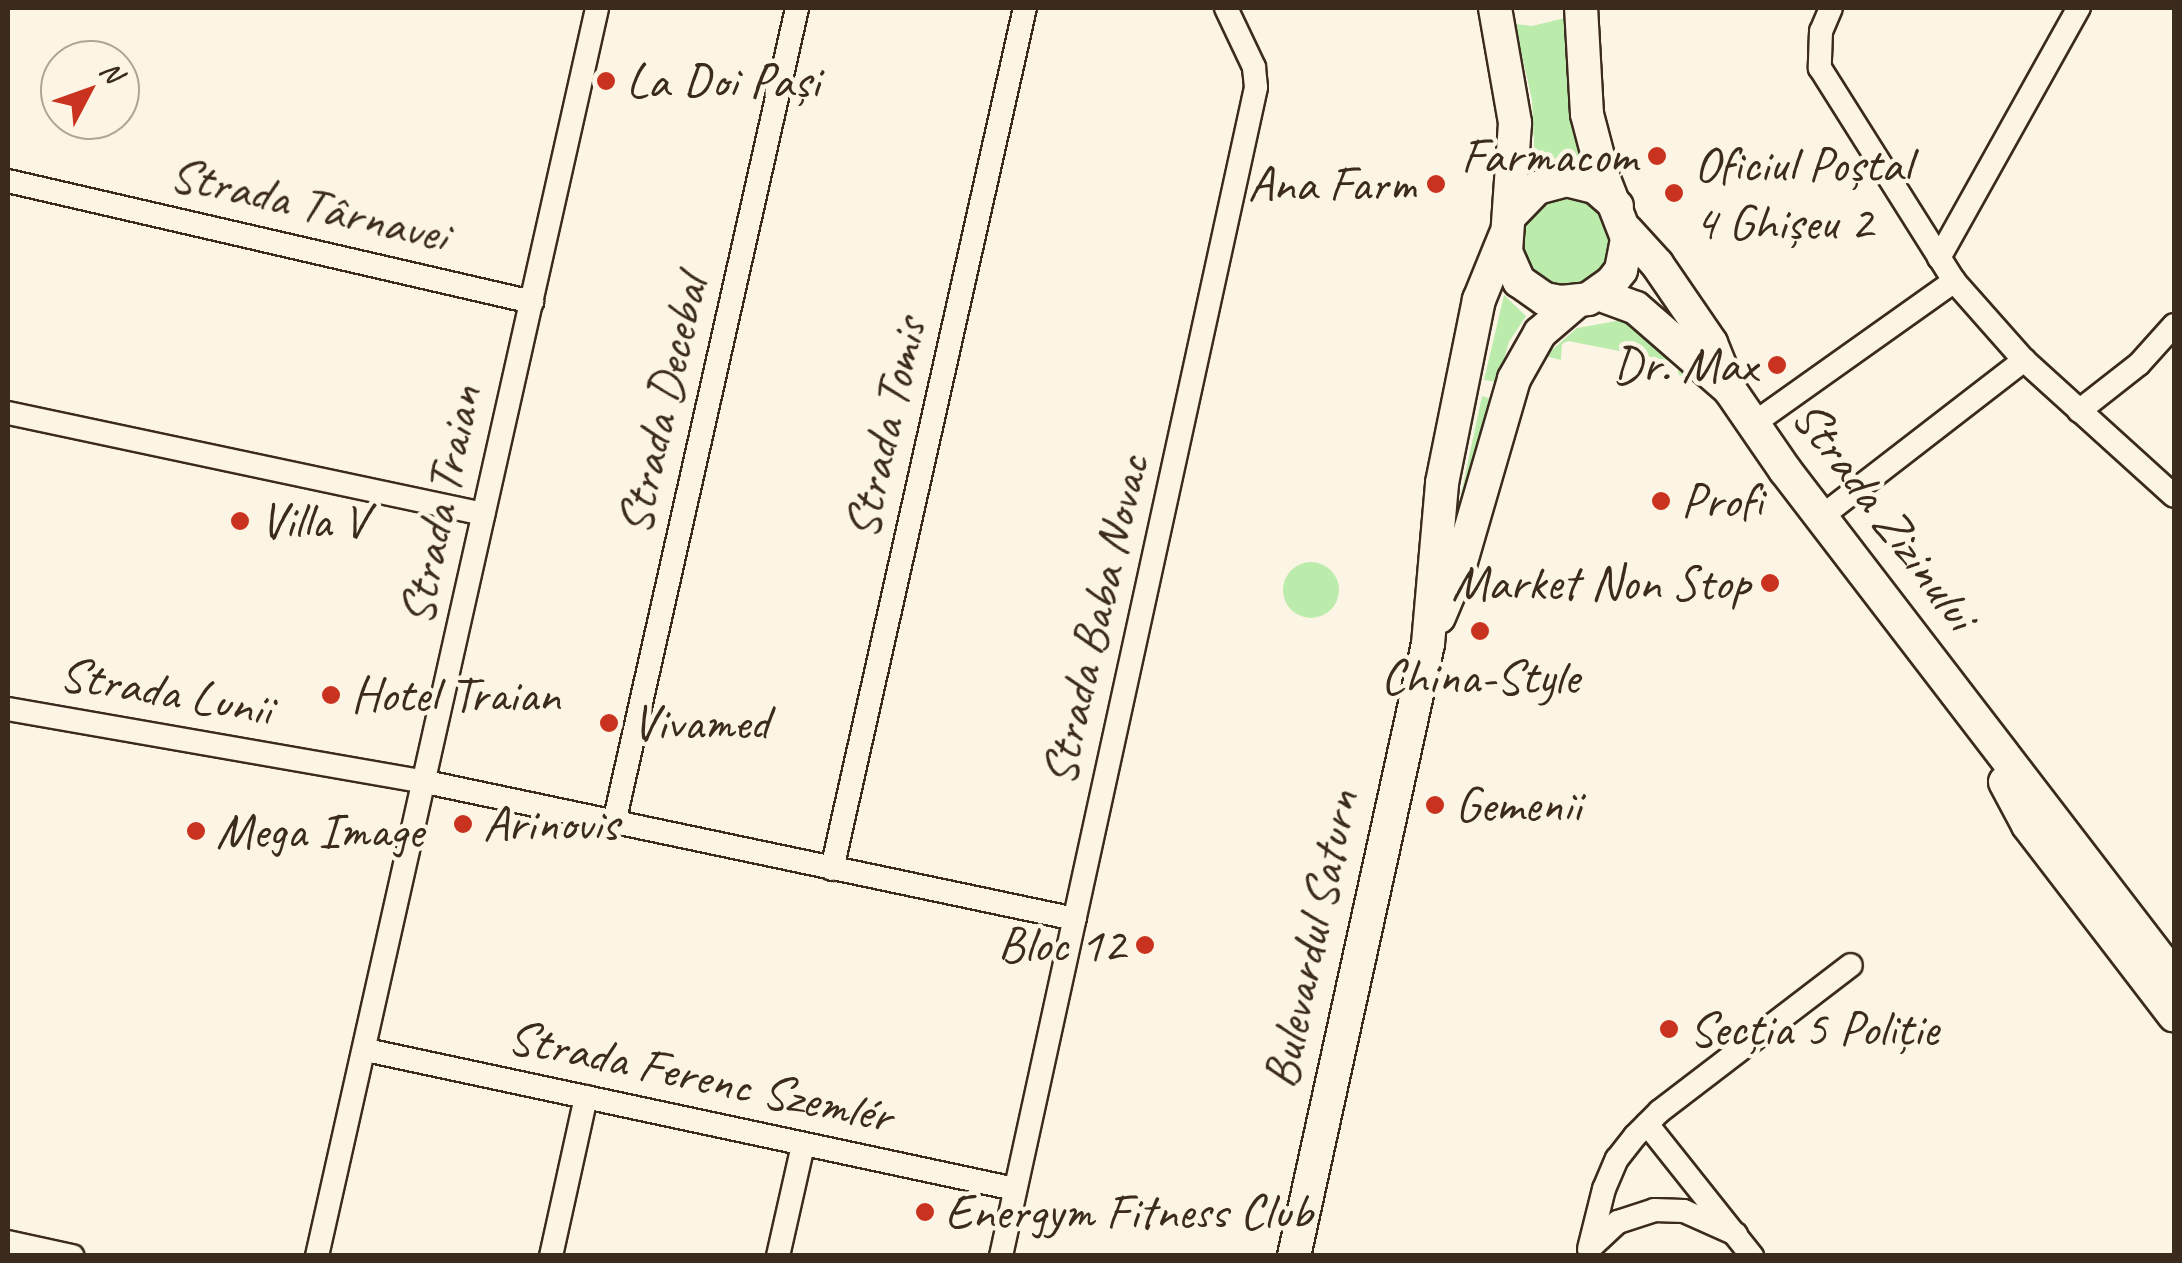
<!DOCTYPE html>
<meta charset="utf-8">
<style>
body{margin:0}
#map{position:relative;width:2182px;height:1263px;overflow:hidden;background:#fcf5e5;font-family:Caveat,sans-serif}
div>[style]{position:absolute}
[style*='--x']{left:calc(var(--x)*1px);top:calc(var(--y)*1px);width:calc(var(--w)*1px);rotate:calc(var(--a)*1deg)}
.green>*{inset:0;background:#bcecac}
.round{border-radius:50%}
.roads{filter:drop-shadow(2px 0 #3b2a1e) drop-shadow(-2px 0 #3b2a1e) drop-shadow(0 2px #3b2a1e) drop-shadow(0 -2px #3b2a1e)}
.street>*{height:22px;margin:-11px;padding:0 11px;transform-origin:11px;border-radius:11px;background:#fcf5e5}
.secondary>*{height:32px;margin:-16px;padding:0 16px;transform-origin:16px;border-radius:16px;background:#fcf5e5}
.dots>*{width:28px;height:28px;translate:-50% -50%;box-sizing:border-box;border:5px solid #fcf5e5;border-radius:50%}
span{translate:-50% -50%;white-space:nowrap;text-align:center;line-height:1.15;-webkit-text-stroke:9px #fcf5e5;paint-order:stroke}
.poi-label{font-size:50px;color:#3b2a1e}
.left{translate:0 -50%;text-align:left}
.right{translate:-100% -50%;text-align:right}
.street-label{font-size:50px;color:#3b2a1e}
.frame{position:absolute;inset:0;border:10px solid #3b2a1e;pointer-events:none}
.north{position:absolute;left:40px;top:40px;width:100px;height:100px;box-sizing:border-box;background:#fcf5e5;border:2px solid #afa495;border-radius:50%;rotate:49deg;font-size:28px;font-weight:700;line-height:40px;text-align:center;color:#3b2a1e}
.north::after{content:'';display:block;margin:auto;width:35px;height:45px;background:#c8321e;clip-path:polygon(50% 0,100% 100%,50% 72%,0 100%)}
</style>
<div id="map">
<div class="green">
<i style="clip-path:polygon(1565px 18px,1572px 91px,1589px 159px,1563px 156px,1535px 165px,1532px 100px,1515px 24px,1532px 26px)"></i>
<i class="round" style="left:1523px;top:197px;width:90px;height:90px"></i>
<i style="clip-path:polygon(1504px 295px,1526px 316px,1509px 342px,1497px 382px,1484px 380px)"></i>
<i style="clip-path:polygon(1622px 320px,1637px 324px,1676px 352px,1688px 378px,1679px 375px,1676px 362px,1568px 341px,1562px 344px,1561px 360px,1545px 356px,1577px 328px)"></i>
<i style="clip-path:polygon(1482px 396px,1492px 399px,1460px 521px,1454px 527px)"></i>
<i class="round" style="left:1283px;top:562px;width:56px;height:56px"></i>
</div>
<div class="roads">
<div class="street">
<i style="--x:1831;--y:8;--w:25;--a:113"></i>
<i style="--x:1821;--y:31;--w:37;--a:92"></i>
<i style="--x:1820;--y:68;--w:252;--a:57.8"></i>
<i style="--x:1954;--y:281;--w:106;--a:48.5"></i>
<i style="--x:2024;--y:360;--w:202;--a:42.2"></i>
<i style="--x:8;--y:181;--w:538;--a:13"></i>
<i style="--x:1939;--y:258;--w:287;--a:-60.8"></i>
<i style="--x:2079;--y:411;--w:76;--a:-38.1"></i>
<i style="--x:2139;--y:364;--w:52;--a:-48.1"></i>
<i style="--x:8;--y:413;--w:486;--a:12"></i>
<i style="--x:1753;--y:424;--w:247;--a:-35.4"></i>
<i style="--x:1821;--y:517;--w:257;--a:-37.7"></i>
<i style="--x:8;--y:709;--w:424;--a:9.9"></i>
<i style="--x:426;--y:782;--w:663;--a:11.92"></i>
<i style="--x:614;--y:823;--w:835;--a:-77.34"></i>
<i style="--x:832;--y:869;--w:882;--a:-77.37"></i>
<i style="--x:366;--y:1050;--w:664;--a:12.09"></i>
<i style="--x:1647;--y:1124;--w:169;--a:51.5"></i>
<i style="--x:8;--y:1242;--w:66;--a:12.3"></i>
<i style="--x:1591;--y:1247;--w:37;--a:-43"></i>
<i style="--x:1618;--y:1222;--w:38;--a:-18"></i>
<i style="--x:1654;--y:1210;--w:30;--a:2"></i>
<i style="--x:1684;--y:1211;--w:57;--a:23.9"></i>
<i style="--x:1589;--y:1249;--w:62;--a:-76"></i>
<i style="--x:1604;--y:1189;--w:33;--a:-67"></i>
<i style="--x:1617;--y:1159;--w:29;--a:-52"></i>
<i style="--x:1635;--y:1136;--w:35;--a:-45"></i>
<i style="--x:1660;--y:1111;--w:240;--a:-37.4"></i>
<i style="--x:317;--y:1256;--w:1279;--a:-77.35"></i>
<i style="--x:551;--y:1256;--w:163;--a:-77.6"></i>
<i style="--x:778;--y:1256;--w:114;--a:-77.3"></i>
<i style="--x:1001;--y:1256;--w:1196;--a:-77.69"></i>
<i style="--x:1256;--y:87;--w:20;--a:-96"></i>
<i style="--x:1254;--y:67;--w:65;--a:-115.4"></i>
</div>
<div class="secondary">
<i style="--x:1495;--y:8;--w:117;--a:80.1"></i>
<i style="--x:1515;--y:123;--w:129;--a:94"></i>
<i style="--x:1506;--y:252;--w:32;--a:66"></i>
<i style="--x:1519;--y:281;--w:32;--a:35"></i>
<i style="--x:1545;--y:299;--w:16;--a:11"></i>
<i style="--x:1561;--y:302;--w:27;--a:-6"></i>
<i style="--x:1588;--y:299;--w:28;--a:-35"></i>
<i style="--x:1611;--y:283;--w:16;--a:-52"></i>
<i style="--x:1621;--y:270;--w:33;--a:-79"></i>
<i style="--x:1627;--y:238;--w:63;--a:-111.3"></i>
<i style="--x:1604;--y:179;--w:67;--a:-104.7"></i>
<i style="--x:1587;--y:114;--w:106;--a:-93.2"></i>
<i style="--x:1510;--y:216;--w:39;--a:-46"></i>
<i style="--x:1537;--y:188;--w:30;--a:-15"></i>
<i style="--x:1566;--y:180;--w:30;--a:14"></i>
<i style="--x:1595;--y:187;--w:29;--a:41"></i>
<i style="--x:1627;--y:231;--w:45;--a:47.7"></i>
<i style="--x:1657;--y:264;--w:96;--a:55.6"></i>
<i style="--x:1711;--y:343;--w:51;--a:68"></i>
<i style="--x:1730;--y:390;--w:97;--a:55.5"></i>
<i style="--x:1785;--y:470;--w:639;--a:52.5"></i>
<i style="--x:1598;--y:294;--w:40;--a:20.2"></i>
<i style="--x:1636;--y:308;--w:121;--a:41"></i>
<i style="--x:1439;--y:617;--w:49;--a:-67.1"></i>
<i style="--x:1458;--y:572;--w:201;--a:-73.8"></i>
<i style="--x:1514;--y:379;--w:53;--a:-60.5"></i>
<i style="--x:1540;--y:333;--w:48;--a:-40.7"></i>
<i style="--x:2005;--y:782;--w:49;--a:61.9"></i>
<i style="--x:2028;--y:825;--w:240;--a:52.5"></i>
<i style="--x:1294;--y:1256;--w:626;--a:-77.65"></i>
<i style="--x:1428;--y:644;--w:162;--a:-85"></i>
<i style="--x:1442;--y:483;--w:187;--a:-78.6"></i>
<i style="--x:1479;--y:300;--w:69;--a:-67.9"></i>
</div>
</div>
<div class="dots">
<i style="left:606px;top:81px;background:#c8321e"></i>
<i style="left:1657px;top:156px;background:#c8321e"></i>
<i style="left:1436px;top:184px;background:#c8321e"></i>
<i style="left:1674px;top:193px;background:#c8321e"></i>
<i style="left:1777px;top:365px;background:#c8321e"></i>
<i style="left:1661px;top:501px;background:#c8321e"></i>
<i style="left:240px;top:521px;background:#c8321e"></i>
<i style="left:1770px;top:583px;background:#c8321e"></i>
<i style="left:1480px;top:631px;background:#c8321e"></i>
<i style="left:331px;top:695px;background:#c8321e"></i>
<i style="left:609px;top:723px;background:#c8321e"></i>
<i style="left:1435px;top:805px;background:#c8321e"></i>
<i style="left:463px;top:824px;background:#c8321e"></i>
<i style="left:196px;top:831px;background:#c8321e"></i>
<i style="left:1145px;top:945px;background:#c8321e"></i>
<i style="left:1669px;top:1029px;background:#c8321e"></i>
<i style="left:925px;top:1212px;background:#c8321e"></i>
</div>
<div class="poi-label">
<span class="left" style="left:626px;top:81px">La Doi Pași</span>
<span class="right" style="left:1637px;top:156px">Farmacom</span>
<span class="left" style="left:1694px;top:193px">Oficiul Poștal<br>4 Ghișeu 2</span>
<span class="right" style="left:1416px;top:184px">Ana Farm</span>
<span class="right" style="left:1757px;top:365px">Dr. Max</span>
<span class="left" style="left:1681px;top:501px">Profi</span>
<span class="left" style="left:260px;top:521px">Villa V</span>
<span class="right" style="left:1750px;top:583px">Market Non Stop</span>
<span style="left:1480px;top:677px">China-Style</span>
<span class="left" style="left:351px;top:695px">Hotel Traian</span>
<span class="left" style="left:632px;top:723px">Vivamed</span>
<span class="left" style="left:1455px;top:805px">Gemenii</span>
<span class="left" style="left:483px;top:824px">Arinovis</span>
<span class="left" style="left:216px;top:831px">Mega Image</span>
<span class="right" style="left:1125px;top:945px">Bloc 12</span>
<span class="left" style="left:1689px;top:1029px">Secția 5 Poliție</span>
<span class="left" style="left:945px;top:1212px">Energym Fitness Club</span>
</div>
<div class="street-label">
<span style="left:309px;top:204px;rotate:13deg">Strada Târnavei</span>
<span style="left:662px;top:405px;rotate:-77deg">Strada Decebal</span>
<span style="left:885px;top:428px;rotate:-77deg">Strada Tomis</span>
<span style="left:440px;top:505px;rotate:-78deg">Strada Traian</span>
<span style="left:1885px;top:515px;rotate:53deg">Strada Zizinului</span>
<span style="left:1095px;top:620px;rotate:-77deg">Strada Baba Novac</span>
<span style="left:166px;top:691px;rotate:10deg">Strada Lunii</span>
<span style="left:1311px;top:939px;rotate:-78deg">Bulevardul Saturn</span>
<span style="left:700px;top:1076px;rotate:12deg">Strada Ferenc Szemlér</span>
</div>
<div class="frame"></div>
<div class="north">N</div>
</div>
